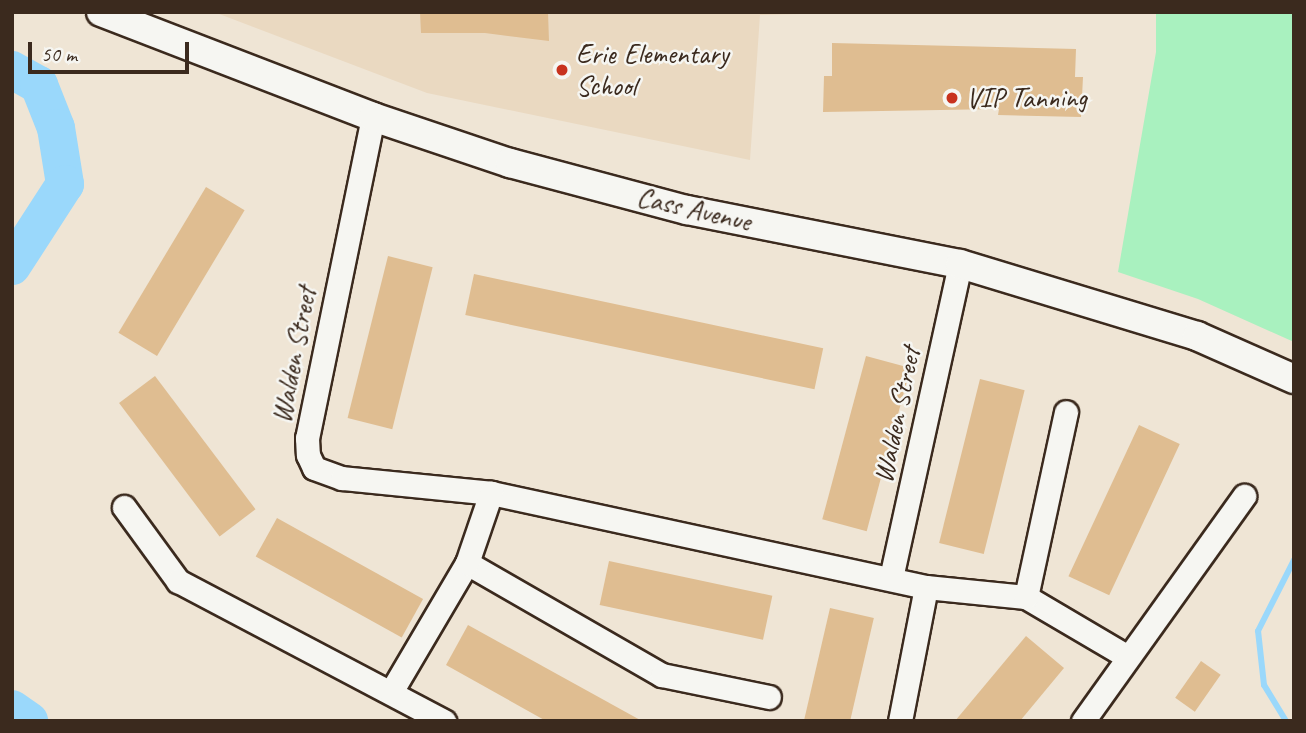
<!DOCTYPE html>
<style>
body{margin:0}
#map{position:relative;width:1306px;height:733px;overflow:hidden;background:#efe5d5;font-family:Caveat,sans-serif}
div>[style]{position:absolute}
[style*='--x']{left:calc(var(--x)*1px);top:calc(var(--y)*1px);width:calc(var(--w)*1px);rotate:calc(var(--a)*1deg)}
.built>*{inset:0;background:#ead9c1}
.green>*{inset:0;background:#a9f1bf}
.stream>*{height:6px;margin:-3px;padding:0 3px;transform-origin:3px;border-radius:3px;background:#9ad8fb}
.river>*{height:38px;margin:-19px;padding:0 19px;transform-origin:19px;border-radius:19px;background:#9ad8fb}
.building>*{inset:0;background:#dfbd91;transform-origin:0 0}
.roads{filter:drop-shadow(2px 0 #3b2a1e) drop-shadow(-2px 0 #3b2a1e) drop-shadow(0 2px #3b2a1e) drop-shadow(0 -2px #3b2a1e)}
.minor>*{height:23px;margin:-11.5px;padding:0 11.5px;transform-origin:11.5px;border-radius:11.5px;background:#f6f6f2}
.major>*{height:28px;margin:-14px;padding:0 14px;transform-origin:14px;border-radius:14px;background:#f6f6f2}
.dots>*{width:19px;height:19px;translate:-50% -50%;box-sizing:border-box;border:4px solid #f6f6f2;border-radius:50%}
span{translate:-50% -50%;white-space:nowrap;text-align:center;line-height:1.15;-webkit-text-stroke:5px #f6f6f2;paint-order:stroke}
.poi-label{font-size:28px;color:#3b2a1e}
.left{translate:0 -50%;text-align:left}
.street-label{font-size:28px;color:#3b2a1e}
.frame{position:absolute;inset:0;border:14px solid #3b2a1e;pointer-events:none}
.scale{position:absolute;left:28px;top:42px;width:161px;height:32px;box-sizing:border-box;border:4px solid #3b2a1e;border-top:0;padding-left:9px;font-size:21px;line-height:24px;white-space:nowrap;color:#3b2a1e;-webkit-text-stroke:5px #f6f6f2;paint-order:stroke}
</style>
<div id="map">
<div class="built">
<i style="clip-path:polygon(214px 12px,875px 12px,760px 15px,750px 160px,427px 93px)"></i>
</div>
<div class="green">
<i style="clip-path:polygon(1156px 12px,1294px 12px,1294px 342px,1198px 299px,1118px 272px,1156px 52px)"></i>
</div>
<div class="stream">
<i style="--x:1286;--y:721;--w:42;--a:-121.4"></i>
<i style="--x:1264;--y:685;--w:54;--a:-96.3"></i>
<i style="--x:1258;--y:631;--w:80;--a:-63.1"></i>
</div>
<div class="river">
<i style="--x:12;--y:70;--w:31;--a:29"></i>
<i style="--x:39;--y:85;--w:46;--a:68.4"></i>
<i style="--x:56;--y:128;--w:57;--a:80.9"></i>
<i style="--x:65;--y:184;--w:98;--a:122.9"></i>
<i style="--x:12;--y:709;--w:21;--a:35"></i>
</div>
<div class="building">
<i style="clip-path:polygon(420px 12px,548px 12px,549px 41px,485px 33px,421px 33px)"></i>
<i style="clip-path:polygon(832px 43px,1076px 49px,1075px 77px,1083px 77px,1081px 117px,998px 115px,999px 109px,823px 112px,824px 76px,832px 76px)"></i>
<i style="left:206px;top:187px;width:45px;height:170px;rotate:31deg"></i>
<i style="left:388px;top:256px;width:46px;height:167px;rotate:14deg"></i>
<i style="left:474px;top:274px;width:357px;height:42px;rotate:12deg"></i>
<i style="left:866px;top:356px;width:46px;height:169px;rotate:15deg"></i>
<i style="left:155px;top:376px;width:167px;height:45px;rotate:53deg"></i>
<i style="left:980px;top:379px;width:46px;height:169px;rotate:14deg"></i>
<i style="left:1139px;top:425px;width:45px;height:167px;rotate:25deg"></i>
<i style="left:277px;top:518px;width:167px;height:44px;rotate:29deg"></i>
<i style="left:609px;top:561px;width:167px;height:45px;rotate:12deg"></i>
<i style="left:830px;top:608px;width:45px;height:116px;rotate:13deg"></i>
<i style="clip-path:polygon(468px 625px,642px 721px,546px 721px,446px 665px)"></i>
<i style="clip-path:polygon(1026px 636px,1064px 668px,1020px 721px,955px 721px)"></i>
<i style="left:1201px;top:661px;width:24px;height:45px;rotate:35deg"></i>
</div>
<div class="roads">
<div class="minor">
<i style="--x:373;--y:117;--w:328;--a:101.6"></i>
<i style="--x:307;--y:438;--w:17;--a:87"></i>
<i style="--x:308;--y:455;--w:14;--a:65"></i>
<i style="--x:314;--y:468;--w:30;--a:20"></i>
<i style="--x:342;--y:478;--w:150;--a:5.7"></i>
<i style="--x:491;--y:493;--w:445;--a:12.2"></i>
<i style="--x:926;--y:587;--w:100;--a:5.7"></i>
<i style="--x:1026;--y:597;--w:118;--a:30.5"></i>
<i style="--x:124;--y:507;--w:92;--a:53.9"></i>
<i style="--x:178;--y:581;--w:301;--a:27.8"></i>
<i style="--x:467;--y:563;--w:225;--a:29.9"></i>
<i style="--x:662;--y:675;--w:109;--a:11.6"></i>
<i style="--x:891;--y:578;--w:321;--a:-77.6"></i>
<i style="--x:1026;--y:597;--w:189;--a:-77.8"></i>
<i style="--x:391;--y:692;--w:150;--a:-59.5"></i>
<i style="--x:467;--y:563;--w:74;--a:-71.1"></i>
<i style="--x:900;--y:721;--w:136;--a:-79"></i>
<i style="--x:1083;--y:721;--w:277;--a:-54.4"></i>
</div>
<div class="major">
<i style="--x:101;--y:12;--w:292;--a:21.1"></i>
<i style="--x:373;--y:117;--w:145;--a:18.6"></i>
<i style="--x:510;--y:163;--w:183;--a:14.9"></i>
<i style="--x:687;--y:210;--w:278;--a:11.2"></i>
<i style="--x:960;--y:264;--w:248;--a:16.9"></i>
<i style="--x:1197;--y:336;--w:106;--a:23.9"></i>
</div>
</div>
<div class="dots">
<i style="left:562px;top:70px;background:#c8321e"></i>
<i style="left:952px;top:98px;background:#c8321e"></i>
</div>
<div class="poi-label">
<span class="left" style="left:576px;top:70px">Erie Elementary<br>School</span>
<span class="left" style="left:966px;top:98px">VIP Tanning</span>
</div>
<div class="street-label">
<span style="left:694px;top:209px;rotate:13deg">Cass Avenue</span>
<span style="left:294px;top:355px;rotate:-79deg">Walden Street</span>
<span style="left:897px;top:415px;rotate:-78deg">Walden Street</span>
</div>
<div class="frame"></div>
<div class="scale">50 m</div>
</div>
